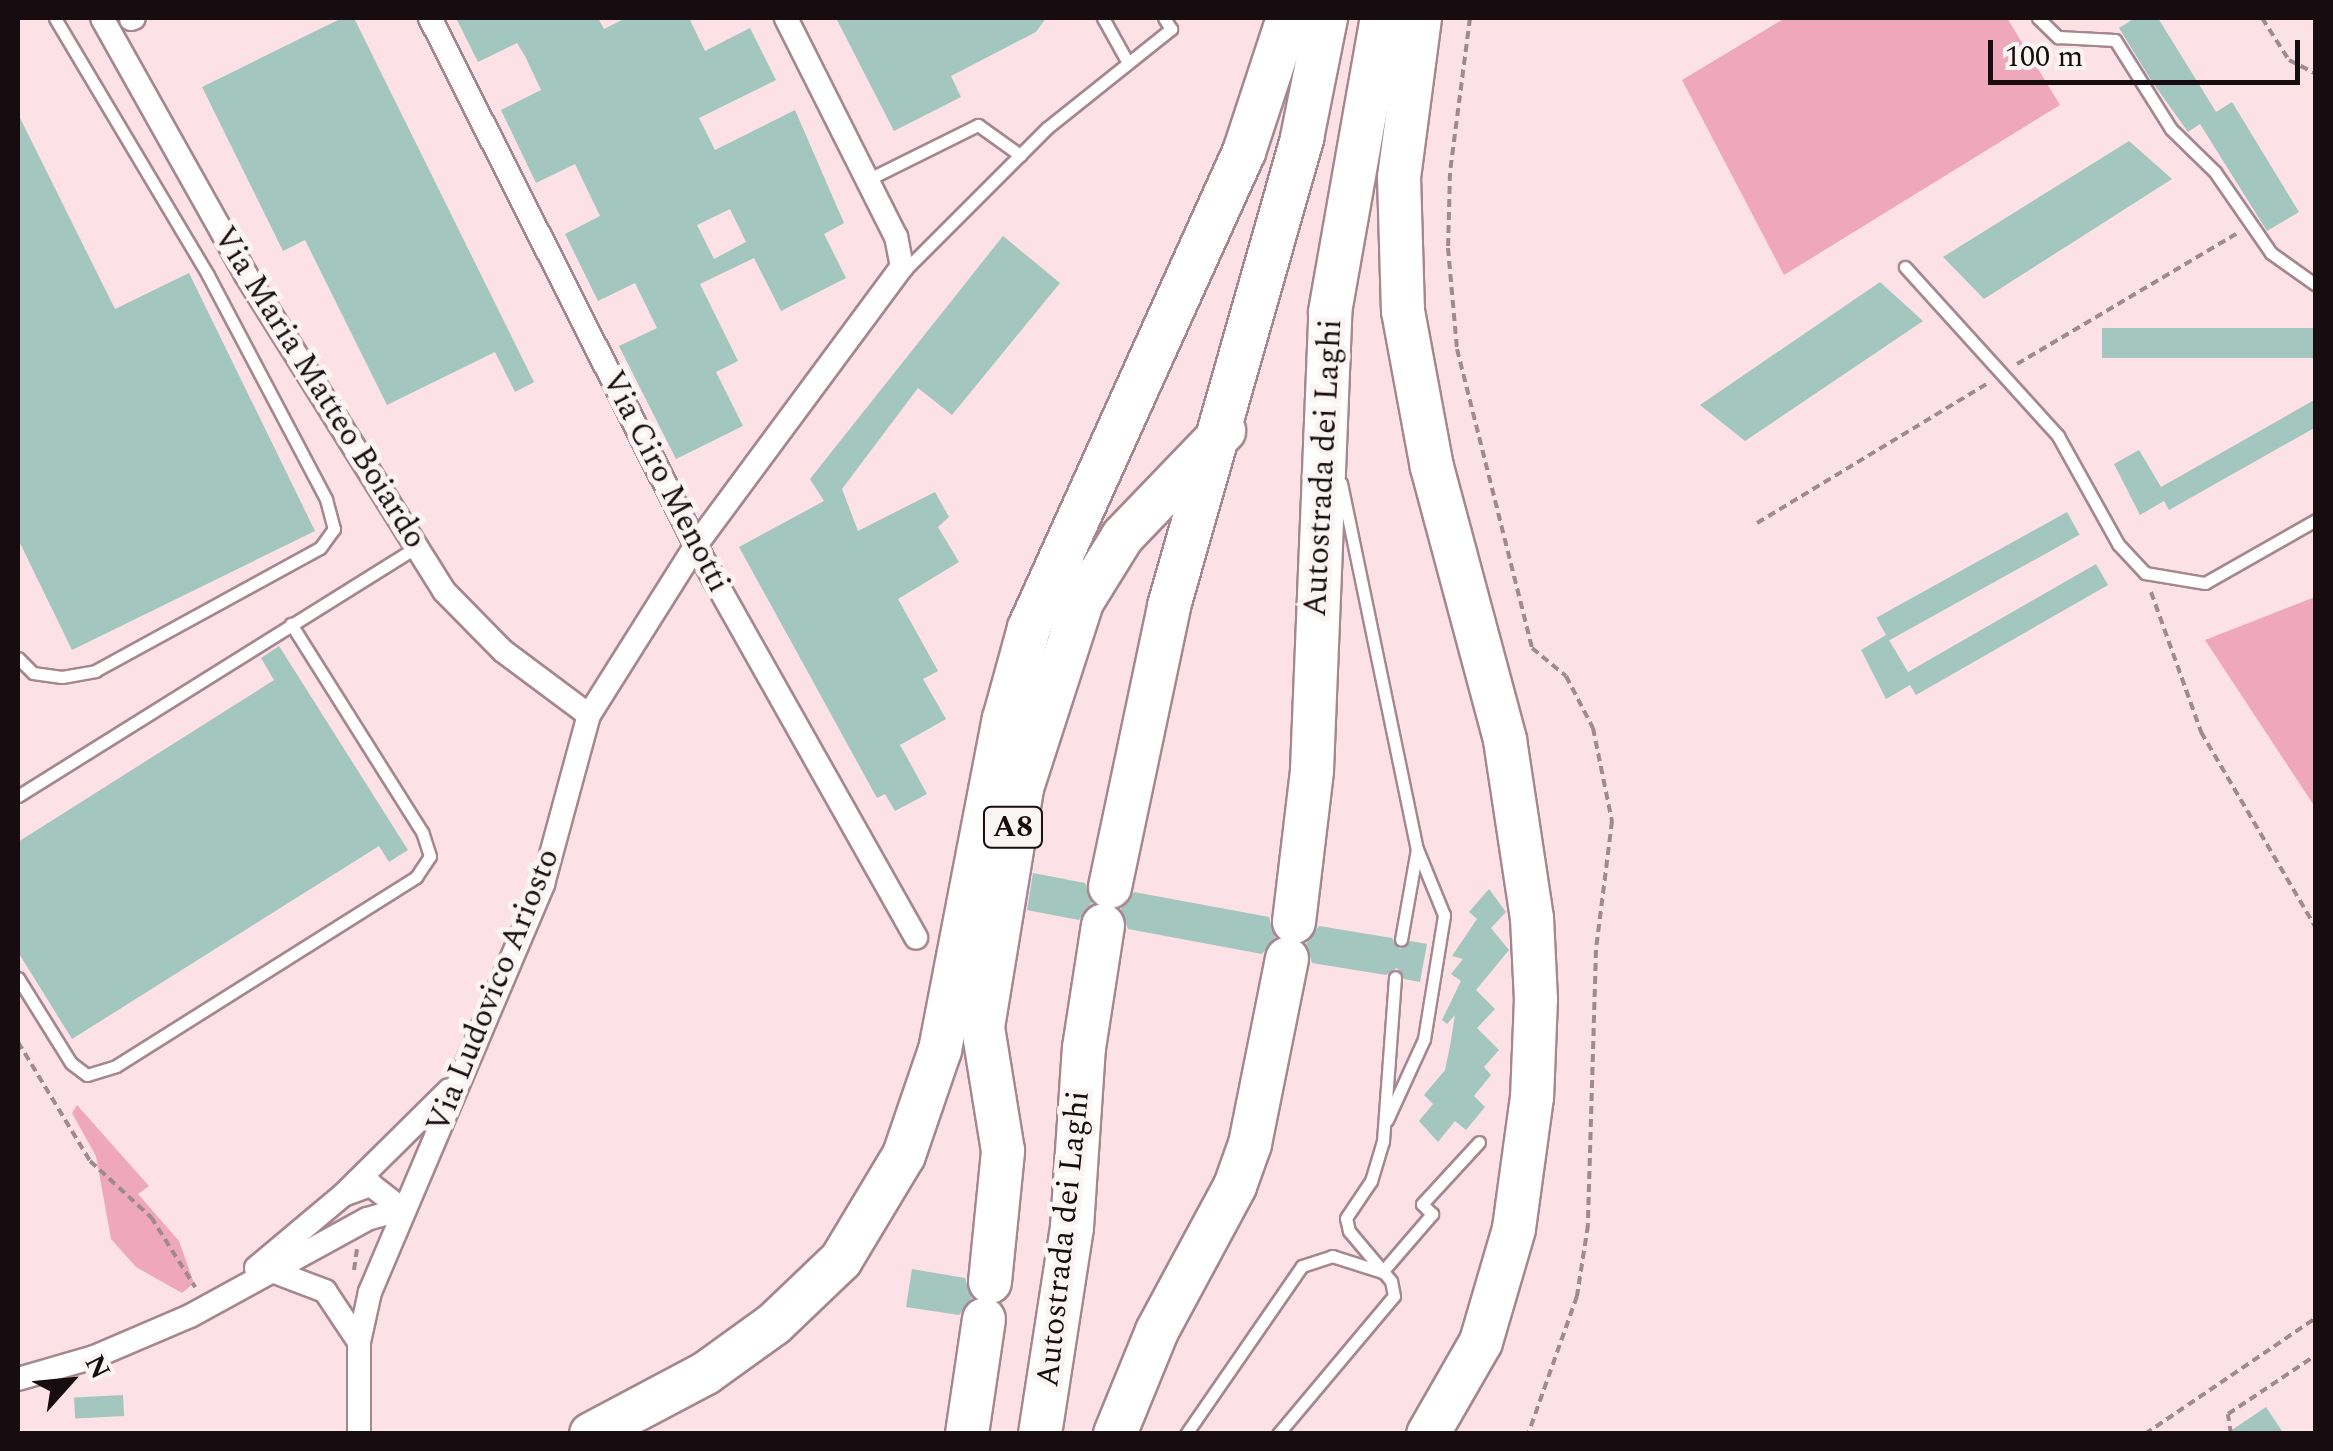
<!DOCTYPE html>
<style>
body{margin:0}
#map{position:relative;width:2333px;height:1451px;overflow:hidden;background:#fce1e7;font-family:Spectral,serif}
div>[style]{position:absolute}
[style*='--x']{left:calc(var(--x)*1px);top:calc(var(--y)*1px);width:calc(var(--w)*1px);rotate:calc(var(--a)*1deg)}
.green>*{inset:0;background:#eea7bb}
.building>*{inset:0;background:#a3c6be;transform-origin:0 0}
.path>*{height:4px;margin-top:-2px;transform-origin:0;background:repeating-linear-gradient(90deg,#9f8a8f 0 8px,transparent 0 13px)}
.roads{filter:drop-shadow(2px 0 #a5878f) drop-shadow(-2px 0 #a5878f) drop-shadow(0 2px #a5878f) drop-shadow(0 -2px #a5878f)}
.lane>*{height:11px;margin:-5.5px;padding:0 5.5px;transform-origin:5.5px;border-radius:5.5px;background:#fff}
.street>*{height:22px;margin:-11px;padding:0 11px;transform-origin:11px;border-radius:11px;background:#fff}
.highway>*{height:42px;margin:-21px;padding:0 21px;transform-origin:21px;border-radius:21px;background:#fff}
span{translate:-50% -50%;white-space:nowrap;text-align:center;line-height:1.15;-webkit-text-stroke:10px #fbf4f5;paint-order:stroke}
.shield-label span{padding:2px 8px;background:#fbf4f5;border:2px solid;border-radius:8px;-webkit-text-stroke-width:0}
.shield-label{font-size:30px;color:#170c0f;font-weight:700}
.street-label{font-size:32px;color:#170c0f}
.frame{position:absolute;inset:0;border:20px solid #170c0f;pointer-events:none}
.north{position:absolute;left:20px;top:1331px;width:100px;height:100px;-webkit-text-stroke:8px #fbf4f5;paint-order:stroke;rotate:63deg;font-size:28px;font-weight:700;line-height:40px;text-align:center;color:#170c0f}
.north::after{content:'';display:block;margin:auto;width:35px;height:45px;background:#170c0f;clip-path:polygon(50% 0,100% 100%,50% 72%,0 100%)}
.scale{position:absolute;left:1988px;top:40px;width:312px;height:45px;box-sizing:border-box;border:5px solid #170c0f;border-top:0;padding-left:12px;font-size:30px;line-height:35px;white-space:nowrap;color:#170c0f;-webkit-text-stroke:8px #fbf4f5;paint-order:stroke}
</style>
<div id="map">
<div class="green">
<i style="clip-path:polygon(1785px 18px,2007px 18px,2060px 105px,1784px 275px,1682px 80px)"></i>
<i style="clip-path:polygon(2315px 597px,2315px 807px,2205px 640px)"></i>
<i style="clip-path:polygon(77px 1105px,149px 1186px,138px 1194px,179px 1241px,194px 1283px,182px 1293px,136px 1267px,111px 1239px,96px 1156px,72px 1113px)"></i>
</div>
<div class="building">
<i style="clip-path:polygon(342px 18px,354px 18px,534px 382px,515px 392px,495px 352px,387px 405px,305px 240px,283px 251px,202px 87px)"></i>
<i style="clip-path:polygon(evenodd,456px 18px,598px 18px,604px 29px,626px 18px,689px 18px,705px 51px,750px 28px,776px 80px,699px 118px,715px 150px,795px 110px,844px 223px,824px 234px,846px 278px,781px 311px,754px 258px,700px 284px,738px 361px,716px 372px,743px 426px,676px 459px,619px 346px,657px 328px,635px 283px,598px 301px,565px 234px,600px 216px,575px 164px,536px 183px,501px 110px,541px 90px,525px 56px,517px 43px,478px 62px,456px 18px,730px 209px,746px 242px,714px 259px,697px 225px,730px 209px)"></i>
<i style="clip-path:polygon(836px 18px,1046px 18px,1036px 32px,951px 76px,961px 97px,894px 131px)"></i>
<i style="clip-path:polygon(2135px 18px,2158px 18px,2216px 112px,2232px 102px,2299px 212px,2267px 231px,2200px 124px,2188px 132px,2151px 80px,2119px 28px)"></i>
<i style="clip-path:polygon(18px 114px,115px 309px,189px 273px,315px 531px,72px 650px,18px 539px)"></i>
<i style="clip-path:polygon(2129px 141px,2172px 179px,1984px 299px,1943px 257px)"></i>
<i style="clip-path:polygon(1003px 236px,1060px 283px,952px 415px,918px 388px,842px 489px,858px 531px,935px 492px,949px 517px,938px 527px,959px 562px,898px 599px,938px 671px,923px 679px,946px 719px,900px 745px,927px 794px,895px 811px,885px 794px,877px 798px,739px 547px,824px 501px,810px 479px)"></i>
<i style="clip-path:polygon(1880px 282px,1923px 321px,1745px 441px,1700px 405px)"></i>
<i style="left:2316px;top:328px;width:30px;height:214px;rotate:90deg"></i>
<i style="clip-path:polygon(2316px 399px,2316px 427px,2169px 510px,2164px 501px,2140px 515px,2114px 464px,2139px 450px,2161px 487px)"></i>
<i style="left:2067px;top:512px;width:26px;height:218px;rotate:61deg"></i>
<i style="clip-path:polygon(2096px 564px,2108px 585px,1916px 695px,1910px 685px,1886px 699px,1861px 650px,1886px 635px,1908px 672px)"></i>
<i style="clip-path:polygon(279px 646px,408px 850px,389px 862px,379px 846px,72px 1039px,18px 952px,18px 842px,274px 680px,261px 658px)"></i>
<i style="clip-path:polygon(1033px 873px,1085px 883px,1092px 903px,1079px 920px,1027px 910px)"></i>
<i style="clip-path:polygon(1489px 889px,1506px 912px,1491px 928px,1509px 950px,1476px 990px,1495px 1009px,1477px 1028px,1499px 1050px,1484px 1067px,1491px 1075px,1474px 1096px,1485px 1107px,1466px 1130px,1455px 1121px,1438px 1142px,1419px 1121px,1433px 1104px,1424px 1095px,1445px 1070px,1450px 1046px,1455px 1015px,1447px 1024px,1442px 1020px,1461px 981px,1451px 974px,1463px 959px,1452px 956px,1477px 919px,1469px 912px)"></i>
<i style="clip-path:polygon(1134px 892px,1269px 917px,1275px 938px,1262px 954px,1128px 929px,1121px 909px)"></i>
<i style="clip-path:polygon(1319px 926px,1392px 938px,1400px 949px,1410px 941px,1427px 944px,1420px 982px,1404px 979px,1397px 968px,1386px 975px,1312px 963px,1306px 944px)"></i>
<i style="clip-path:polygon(912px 1269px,965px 1278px,972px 1298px,959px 1315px,906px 1307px)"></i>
<i style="left:123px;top:1395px;width:21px;height:49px;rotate:87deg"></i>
<i style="clip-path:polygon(2266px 1407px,2284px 1434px,2226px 1434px)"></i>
</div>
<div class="path">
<i style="--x:1470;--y:18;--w:156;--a:97.4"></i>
<i style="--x:1450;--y:173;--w:75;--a:91.5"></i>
<i style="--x:1448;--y:248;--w:101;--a:84.9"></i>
<i style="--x:1457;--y:349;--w:308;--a:75.9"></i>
<i style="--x:1532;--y:648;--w:44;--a:39.5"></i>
<i style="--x:1566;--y:676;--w:59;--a:62.6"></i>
<i style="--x:1593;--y:728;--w:95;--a:78.5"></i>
<i style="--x:1612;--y:821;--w:130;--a:97.1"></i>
<i style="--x:1596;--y:950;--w:275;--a:91.7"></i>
<i style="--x:1588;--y:1225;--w:72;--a:98.8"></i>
<i style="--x:1577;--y:1296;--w:146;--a:109.5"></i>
<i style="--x:2262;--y:18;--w:50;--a:57.3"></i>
<i style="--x:2289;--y:60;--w:30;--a:27"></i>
<i style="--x:2017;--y:364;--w:255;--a:-30.7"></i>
<i style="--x:1757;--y:523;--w:270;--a:-31.2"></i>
<i style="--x:2151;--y:592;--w:149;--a:70.3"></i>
<i style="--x:2201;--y:732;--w:227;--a:59.6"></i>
<i style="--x:18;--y:1042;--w:139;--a:58.8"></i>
<i style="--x:90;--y:1161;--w:83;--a:42.6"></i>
<i style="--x:151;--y:1217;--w:83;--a:57.8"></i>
<i style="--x:354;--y:1270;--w:21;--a:-82"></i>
<i style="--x:2145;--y:1434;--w:207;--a:-34.2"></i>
<i style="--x:2231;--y:1434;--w:20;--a:-99"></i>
<i style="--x:2228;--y:1414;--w:106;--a:-33.8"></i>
</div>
<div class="roads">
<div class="lane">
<i style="--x:1103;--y:18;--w:51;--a:60.9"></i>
<i style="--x:2038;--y:18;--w:28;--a:44"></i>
<i style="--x:2058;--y:37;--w:57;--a:3"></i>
<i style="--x:2115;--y:40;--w:105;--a:57.8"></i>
<i style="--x:2171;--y:129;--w:62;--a:44.3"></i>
<i style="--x:2215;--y:172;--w:98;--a:55.3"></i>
<i style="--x:2271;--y:253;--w:55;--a:35.4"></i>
<i style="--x:867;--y:180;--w:124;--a:-26.4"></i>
<i style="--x:978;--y:125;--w:52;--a:35.5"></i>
<i style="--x:1905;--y:267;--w:228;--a:47.8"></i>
<i style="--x:2058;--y:436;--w:124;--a:60.9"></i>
<i style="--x:2118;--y:544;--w:40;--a:47"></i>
<i style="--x:2145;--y:573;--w:61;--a:9.5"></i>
<i style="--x:2205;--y:583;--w:128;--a:-29.6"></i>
<i style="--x:903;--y:272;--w:204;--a:-45"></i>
<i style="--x:1047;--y:128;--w:159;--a:-38.6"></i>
<i style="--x:1171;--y:29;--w:13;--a:-122"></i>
<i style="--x:1341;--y:483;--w:374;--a:78.3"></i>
<i style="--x:1417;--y:849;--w:92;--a:100"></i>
<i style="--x:18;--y:658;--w:21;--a:45"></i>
<i style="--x:33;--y:673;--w:29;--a:8"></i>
<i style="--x:62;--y:677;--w:34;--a:-10"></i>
<i style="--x:95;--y:671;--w:256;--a:-28.7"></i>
<i style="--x:320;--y:548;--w:24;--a:-54"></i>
<i style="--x:334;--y:529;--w:31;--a:-105"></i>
<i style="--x:326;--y:499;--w:253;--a:-117.8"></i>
<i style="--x:208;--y:275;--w:299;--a:-120.8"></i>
<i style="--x:18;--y:796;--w:469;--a:-32"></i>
<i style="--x:18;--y:978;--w:100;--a:58.1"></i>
<i style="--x:71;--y:1063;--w:20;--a:37"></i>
<i style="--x:87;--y:1075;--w:30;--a:-17"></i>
<i style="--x:116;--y:1066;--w:355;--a:-32.2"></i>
<i style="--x:416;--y:877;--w:25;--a:-56"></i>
<i style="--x:430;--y:856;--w:25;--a:-108"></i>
<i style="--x:422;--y:832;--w:246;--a:-122.2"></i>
<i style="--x:1387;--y:1120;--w:89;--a:-65.4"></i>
<i style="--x:1424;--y:1039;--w:126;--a:-80.8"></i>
<i style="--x:1444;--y:915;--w:71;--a:-112.2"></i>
<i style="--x:1382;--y:1272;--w:77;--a:-49.2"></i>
<i style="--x:1432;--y:1214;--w:14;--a:-135"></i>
<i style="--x:1422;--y:1204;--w:84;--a:-47.4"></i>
<i style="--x:1186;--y:1434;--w:204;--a:-55.4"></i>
<i style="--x:1302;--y:1266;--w:32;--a:-18"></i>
<i style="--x:1332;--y:1256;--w:52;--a:17.7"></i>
<i style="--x:1278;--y:1434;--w:180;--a:-50"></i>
<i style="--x:1394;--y:1296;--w:15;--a:-101"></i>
<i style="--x:1391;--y:1281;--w:65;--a:-130"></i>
<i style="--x:1349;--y:1231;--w:13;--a:-103"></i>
<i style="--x:1346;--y:1218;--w:45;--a:-56"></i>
<i style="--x:1371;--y:1181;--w:42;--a:-73.3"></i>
<i style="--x:1383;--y:1141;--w:164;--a:-85.8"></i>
</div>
<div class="street">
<i style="--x:102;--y:18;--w:295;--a:60.7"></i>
<i style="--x:246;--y:275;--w:373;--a:57.9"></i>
<i style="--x:444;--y:591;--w:84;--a:45.5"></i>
<i style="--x:503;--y:651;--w:107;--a:36.7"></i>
<i style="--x:430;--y:18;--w:610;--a:63.23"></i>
<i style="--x:705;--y:563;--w:430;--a:60.6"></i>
<i style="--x:131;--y:19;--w:3;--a:-18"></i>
<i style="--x:346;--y:1194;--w:27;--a:-20"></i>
<i style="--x:371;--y:1185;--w:39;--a:38"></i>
<i style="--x:256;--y:1268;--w:114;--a:-40"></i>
<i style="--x:343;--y:1195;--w:149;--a:-44.7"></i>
<i style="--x:272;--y:1271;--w:57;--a:20.7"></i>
<i style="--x:325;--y:1291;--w:61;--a:56.3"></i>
<i style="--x:18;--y:1379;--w:79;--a:-16.1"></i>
<i style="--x:94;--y:1357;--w:104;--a:-23.1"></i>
<i style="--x:190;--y:1316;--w:202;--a:-28.7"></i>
<i style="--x:367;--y:1219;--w:36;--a:-16"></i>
<i style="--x:359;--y:1434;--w:92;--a:-90"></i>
<i style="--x:359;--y:1342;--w:51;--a:-77.6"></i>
<i style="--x:370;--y:1292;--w:443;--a:-67"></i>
<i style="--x:543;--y:884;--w:175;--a:-74.8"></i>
<i style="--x:589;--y:715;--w:201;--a:-57.8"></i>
<i style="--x:696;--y:545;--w:346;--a:-53.5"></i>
<i style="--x:902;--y:267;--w:31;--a:-101"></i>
<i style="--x:896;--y:237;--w:245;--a:-116.7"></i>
</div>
<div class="highway">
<i style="--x:1420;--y:18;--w:160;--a:97.5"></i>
<i style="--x:1399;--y:177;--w:134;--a:88.3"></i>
<i style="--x:1403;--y:311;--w:159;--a:79.5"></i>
<i style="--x:1432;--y:467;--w:283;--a:75"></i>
<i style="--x:1505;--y:740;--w:180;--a:81.4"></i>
<i style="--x:1532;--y:918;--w:81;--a:87.2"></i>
<i style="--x:1536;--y:999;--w:98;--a:92.3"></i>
<i style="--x:1532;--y:1097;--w:133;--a:97.8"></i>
<i style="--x:1514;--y:1229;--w:118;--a:106.3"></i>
<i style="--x:1481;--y:1342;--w:106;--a:119.9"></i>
<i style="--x:1110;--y:887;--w:287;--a:-78.1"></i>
<i style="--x:1169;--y:606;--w:487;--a:-74.1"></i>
<i style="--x:1302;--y:138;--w:122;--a:-78.7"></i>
<i style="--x:1294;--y:922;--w:153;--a:-83.2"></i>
<i style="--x:1312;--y:770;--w:458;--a:-87.7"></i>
<i style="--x:1330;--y:312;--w:299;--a:-80"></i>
<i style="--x:990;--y:1282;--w:132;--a:-84.3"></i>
<i style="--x:1003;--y:1151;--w:126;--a:-99.2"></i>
<i style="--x:983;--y:1027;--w:242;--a:-80.7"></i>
<i style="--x:1022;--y:788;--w:195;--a:-72.1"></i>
<i style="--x:1082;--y:602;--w:78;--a:-58.2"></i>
<i style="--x:1123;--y:536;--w:146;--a:-46.1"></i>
<i style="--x:591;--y:1434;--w:130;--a:-27.9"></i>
<i style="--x:706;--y:1373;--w:84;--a:-35.8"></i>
<i style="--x:774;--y:1324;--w:93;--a:-43.7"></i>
<i style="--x:841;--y:1260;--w:122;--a:-59"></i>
<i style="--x:904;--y:1155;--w:111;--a:-71.1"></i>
<i style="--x:940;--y:1050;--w:337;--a:-79.1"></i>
<i style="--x:1004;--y:719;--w:94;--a:-74.6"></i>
<i style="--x:1029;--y:628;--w:522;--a:-65.69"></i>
<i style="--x:1244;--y:152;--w:141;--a:-71.8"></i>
<i style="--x:967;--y:1434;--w:116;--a:-81.6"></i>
<i style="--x:1040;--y:1434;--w:209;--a:-81.2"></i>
<i style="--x:1072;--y:1227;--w:179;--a:-86.2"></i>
<i style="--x:1084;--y:1048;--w:124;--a:-81.2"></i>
<i style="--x:1115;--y:1434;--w:111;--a:-67.8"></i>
<i style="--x:1157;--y:1331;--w:165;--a:-61.7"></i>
<i style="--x:1235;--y:1186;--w:45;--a:-70.3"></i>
<i style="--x:1250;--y:1144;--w:189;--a:-78.7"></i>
</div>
</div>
<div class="shield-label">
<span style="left:1013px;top:827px">A8</span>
</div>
<div class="street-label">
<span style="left:319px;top:388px;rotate:58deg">Via Maria Matteo Boiardo</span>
<span style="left:1324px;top:468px;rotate:-87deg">Autostrada dei Laghi</span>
<span style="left:665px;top:482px;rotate:63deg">Via Ciro Menotti</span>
<span style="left:494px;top:991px;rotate:-68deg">Via Ludovico Ariosto</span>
<span style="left:1064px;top:1239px;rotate:-84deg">Autostrada dei Laghi</span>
</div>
<div class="frame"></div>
<div class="north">N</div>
<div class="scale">100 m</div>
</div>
